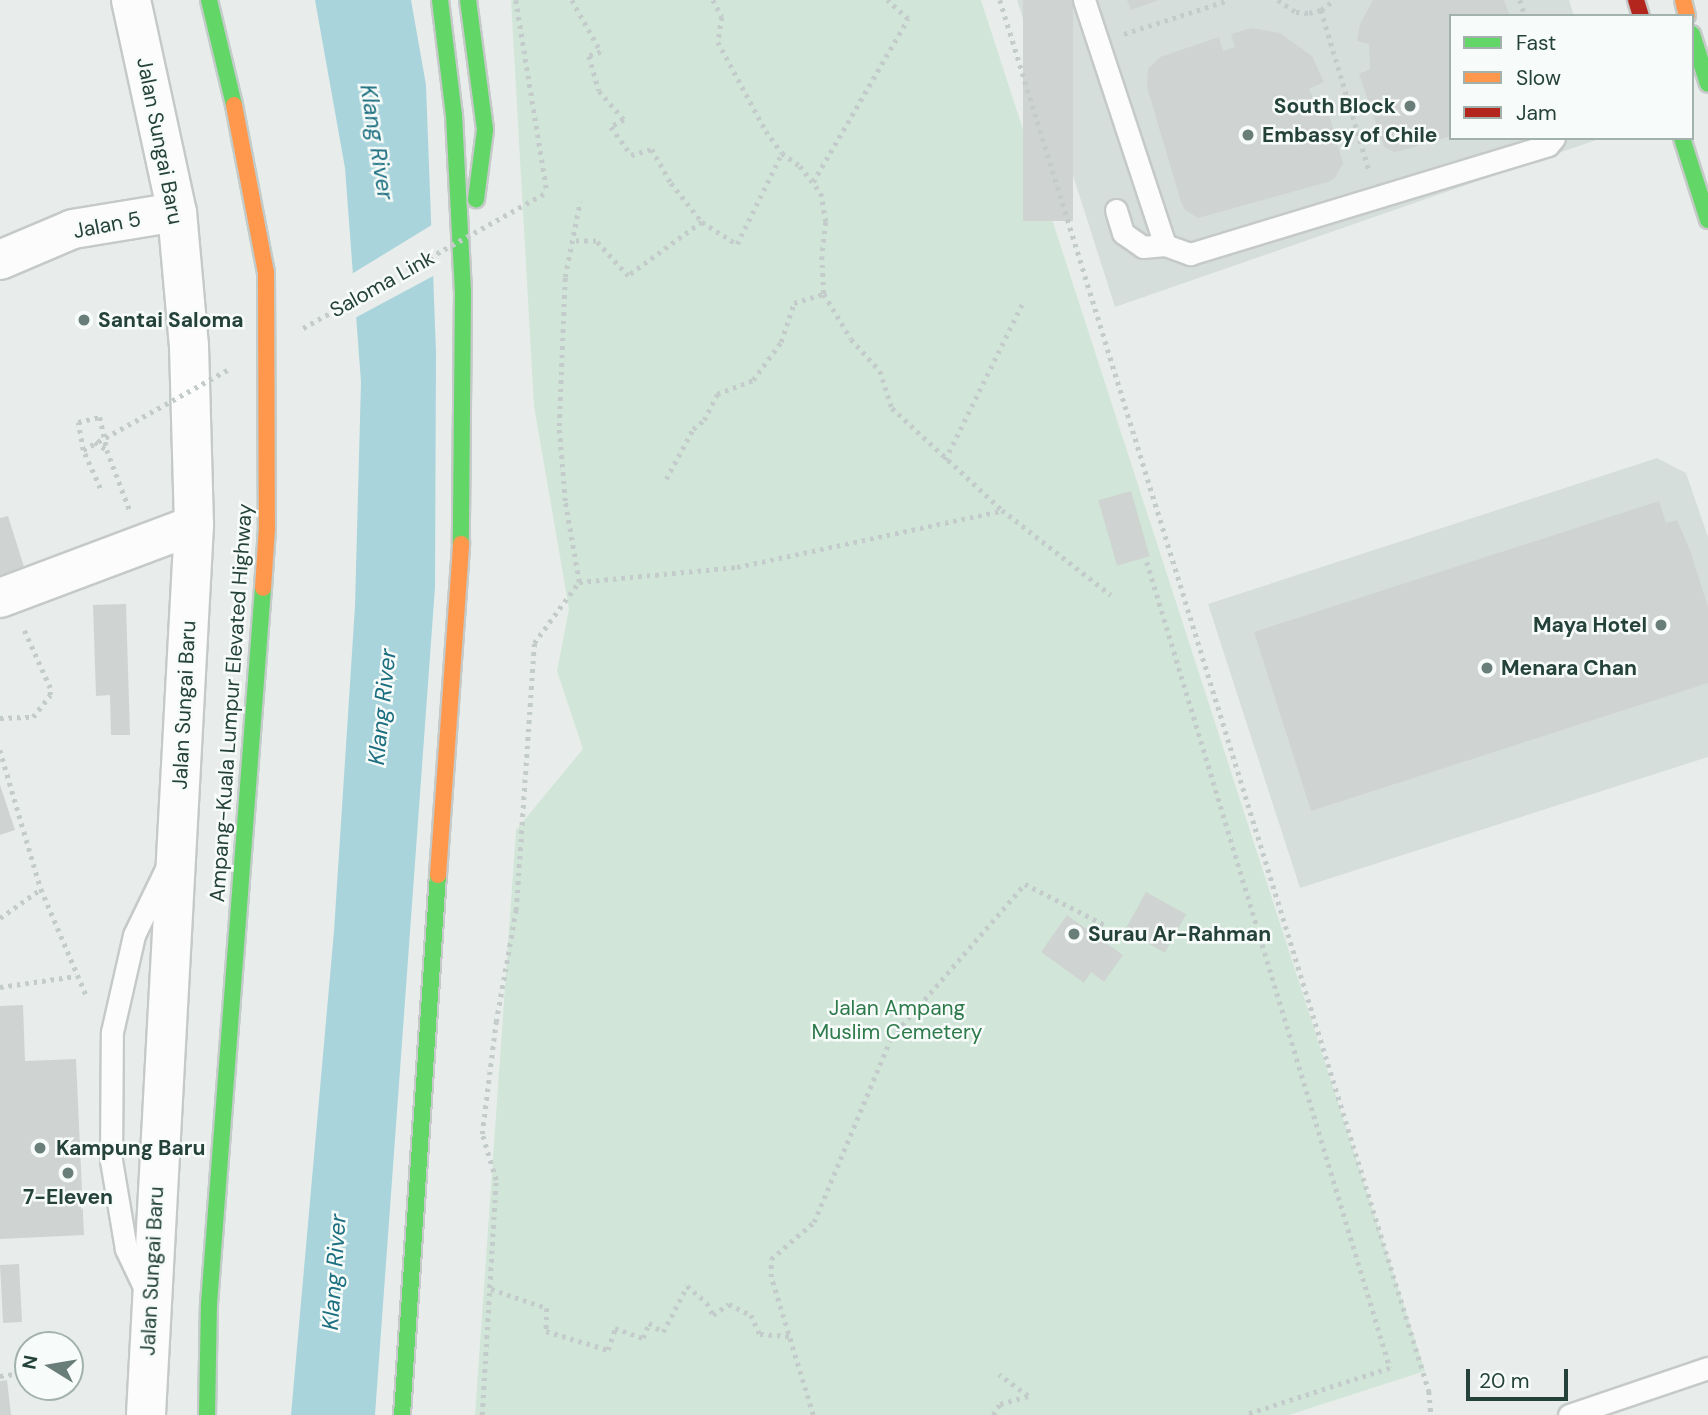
<!DOCTYPE html>
<style>
body{margin:0}
#map{position:relative;width:1708px;height:1415px;overflow:hidden;background:#e8edeb;font-family:"DM Sans",sans-serif}
div>[style]{position:absolute}
[style*='--x']{left:calc(var(--x)*1px);top:calc(var(--y)*1px);width:calc(var(--w)*1px);rotate:calc(var(--a)*1deg)}
.built>*{inset:0;background:#d6dedb}
.green>*{inset:0;background:#d1e6d8}
.water>*{inset:0;background:#a9d4db}
.pier>*{inset:0;background:#e8edeb}
.building>*{inset:0;background:#cfd4d2;transform-origin:0 0}
.path>*{height:4.5px;margin-top:-2.25px;transform-origin:0;background:repeating-linear-gradient(90deg,#c3ccca 0 3.5px,transparent 0 8.5px)}
.roads{filter:drop-shadow(2px 0 #c5cac8) drop-shadow(-2px 0 #c5cac8) drop-shadow(0 2px #c5cac8) drop-shadow(0 -2px #c5cac8)}
.lane>*{height:21px;margin:-10.5px;padding:0 10.5px;transform-origin:10.5px;border-radius:10.5px;background:#fcfcfc}
.street>*{height:38px;margin:-19px;padding:0 19px;transform-origin:19px;border-radius:19px;background:#fcfcfc}
.fast>*{height:16px;margin:-8px;padding:0 8px;transform-origin:8px;border-radius:8px;background:#63d668}
.slow>*{height:16px;margin:-8px;padding:0 8px;transform-origin:8px;border-radius:8px;background:#ff974d}
.jam>*{height:16px;margin:-8px;padding:0 8px;transform-origin:8px;border-radius:8px;background:#b3261e}
.path-bridge>*{height:4.5px;margin-top:-2.25px;transform-origin:0;background:repeating-linear-gradient(90deg,#c3ccca 0 3.5px,transparent 0 8.5px)}
.bridges{filter:drop-shadow(2px 0 #c3ccc9) drop-shadow(-2px 0 #c3ccc9) drop-shadow(0 2px #c3ccc9) drop-shadow(0 -2px #c3ccc9)}
.fast-bridge>*{height:16px;margin:-8px;padding:0 8px;transform-origin:8px;border-radius:8px;background:#63d668}
.slow-bridge>*{height:16px;margin:-8px;padding:0 8px;transform-origin:8px;border-radius:8px;background:#ff974d}
.dots>*{width:19px;height:19px;translate:-50% -50%;box-sizing:border-box;border:4px solid #f7fbf9;border-radius:50%}
span{translate:-50% -50%;white-space:nowrap;text-align:center;line-height:1.15;-webkit-text-stroke:5px #f7fbf9;paint-order:stroke}
.poi-label{font-size:21px;color:#24423a;font-weight:700}
.right{translate:-100% -50%;text-align:right}
.left{translate:0 -50%;text-align:left}
.street-label{font-size:21px;color:#24423a}
.park-label{font-size:21px;color:#2d7a4b}
.water-label{font-size:23px;color:#1c6f80;font-style:italic}
.legend{position:absolute;left:1449px;top:14px;width:245px;height:126px;box-sizing:border-box;background:#f7fbf9;border:2px solid #a3b1ad;margin:0;padding:9px 12px;list-style:none;font-size:21px;color:#24423a}
.legend li{display:flex;align-items:center;gap:14px;height:35px}
.legend b{width:35px;border:2px solid #a3b1ad}
.north{position:absolute;left:14px;top:1331px;width:70px;height:70px;box-sizing:border-box;background:#f7fbf9;border:2px solid #a3b1ad;border-radius:50%;rotate:281deg;font-size:19px;font-weight:700;line-height:28px;text-align:center;color:#24423a}
.north::after{content:'';display:block;margin:auto;width:24px;height:32px;background:#697e78;clip-path:polygon(50% 0,100% 100%,50% 72%,0 100%)}
.scale{position:absolute;left:1466px;top:1369px;width:102px;height:32px;box-sizing:border-box;border:4px solid #24423a;border-top:0;padding-left:9px;font-size:21px;line-height:24px;white-space:nowrap;color:#24423a;-webkit-text-stroke:5px #f7fbf9;paint-order:stroke}
</style>
<div id="map">
<div class="built">
<i style="clip-path:polygon(1017px 0,1569px 0,1574px 16px,1451px 16px,1451px 138px,1602px 138px,1115px 307px)"></i>
<i style="clip-path:polygon(1657px 458px,1686px 473px,1708px 537px,1708px 757px,1300px 888px,1208px 604px)"></i>
</div>
<div class="green">
<i style="clip-path:polygon(511px 0,981px 0,1425px 1371px,1289px 1415px,475px 1415px,516px 830px,583px 749px,557px 671px,569px 609px,534px 406px)"></i>
</div>
<div class="water">
<i style="clip-path:polygon(315px 0,411px 0,426px 85px,436px 352px,435px 587px,375px 1415px,291px 1415px,334px 931px,355px 606px,361px 382px,345px 168px)"></i>
</div>
<div class="pier">
<i style="clip-path:polygon(435px 223px,437px 274px,353px 319px,350px 275px)"></i>
</div>
<div class="building">
<i style="left:1023px;top:0;width:50px;height:221px"></i>
<i style="clip-path:polygon(1127px 0,1159px 0,1131px 10px)"></i>
<i style="clip-path:polygon(1373px 0,1504px 0,1510px 16px,1451px 16px,1451px 136px,1400px 151px,1394px 152px,1384px 147px,1359px 74px,1370px 69px,1369px 44px,1357px 41px,1360px 24px)"></i>
<i style="clip-path:polygon(1251px 28px,1280px 33px,1312px 56px,1324px 82px,1309px 89px,1314px 100px,1324px 97px,1343px 163px,1335px 178px,1328px 182px,1198px 218px,1185px 210px,1181px 202px,1147px 87px,1148px 69px,1160px 57px,1219px 37px,1223px 51px,1235px 47px,1231px 34px)"></i>
<i style="left:1131px;top:491px;width:68px;height:34px;rotate:74deg"></i>
<i style="clip-path:polygon(1659px 501px,1666px 523px,1677px 520px,1690px 550px,1708px 607px,1708px 683px,1311px 811px,1254px 632px)"></i>
<i style="clip-path:polygon(8px 516px,25px 570px,0 578px,0 518px)"></i>
<i style="clip-path:polygon(126px 604px,130px 735px,111px 735px,110px 695px,96px 696px,93px 605px)"></i>
<i style="clip-path:polygon(0 785px,15px 830px,0 835px)"></i>
<i style="left:1146px;top:892px;width:46px;height:44px;rotate:29deg"></i>
<i style="clip-path:polygon(1067px 915px,1123px 955px,1104px 982px,1091px 972px,1084px 983px,1041px 952px)"></i>
<i style="clip-path:polygon(23px 1005px,25px 1061px,76px 1059px,84px 1235px,0 1239px,0 1006px)"></i>
<i style="left:19px;top:1264px;width:58px;height:19px;rotate:87deg"></i>
<i style="clip-path:polygon(7px 1380px,11px 1415px,0 1415px,0 1381px)"></i>
</div>
<div class="path">
<i style="--x:516;--y:0;--w:194;--a:80.8"></i>
<i style="--x:572;--y:0;--w:60;--a:60.9"></i>
<i style="--x:601;--y:52;--w:13;--a:162"></i>
<i style="--x:589;--y:56;--w:36;--a:74"></i>
<i style="--x:599;--y:91;--w:38;--a:49"></i>
<i style="--x:624;--y:120;--w:15;--a:152"></i>
<i style="--x:611;--y:127;--w:34;--a:54"></i>
<i style="--x:631;--y:155;--w:22;--a:-16"></i>
<i style="--x:652;--y:149;--w:39;--a:61"></i>
<i style="--x:671;--y:183;--w:50;--a:51.5"></i>
<i style="--x:702;--y:222;--w:92;--a:143.9"></i>
<i style="--x:628;--y:276;--w:47;--a:-132.4"></i>
<i style="--x:596;--y:241;--w:23;--a:180"></i>
<i style="--x:713;--y:0;--w:19;--a:62"></i>
<i style="--x:722;--y:17;--w:25;--a:99"></i>
<i style="--x:718;--y:42;--w:101;--a:61.7"></i>
<i style="--x:766;--y:131;--w:27;--a:54"></i>
<i style="--x:782;--y:153;--w:22;--a:36"></i>
<i style="--x:800;--y:166;--w:34;--a:52"></i>
<i style="--x:821;--y:193;--w:29;--a:80"></i>
<i style="--x:826;--y:222;--w:34;--a:97"></i>
<i style="--x:822;--y:256;--w:38;--a:87"></i>
<i style="--x:824;--y:294;--w:52;--a:59"></i>
<i style="--x:851;--y:339;--w:43;--a:47.8"></i>
<i style="--x:880;--y:371;--w:39;--a:72"></i>
<i style="--x:892;--y:408;--w:150;--a:42.8"></i>
<i style="--x:1002;--y:510;--w:138;--a:37.9"></i>
<i style="--x:1000;--y:0;--w:1456;--a:72.86"></i>
<i style="--x:1429;--y:1391;--w:24;--a:85"></i>
<i style="--x:1278;--y:0;--w:22;--a:34"></i>
<i style="--x:1296;--y:12;--w:13;--a:4"></i>
<i style="--x:1309;--y:13;--w:12;--a:-14"></i>
<i style="--x:1321;--y:10;--w:16;--a:-38"></i>
<i style="--x:1520;--y:0;--w:17;--a:73"></i>
<i style="--x:1321;--y:10;--w:170;--a:73.3"></i>
<i style="--x:1124;--y:34;--w:110;--a:-17.9"></i>
<i style="--x:813;--y:182;--w:189;--a:-59.8"></i>
<i style="--x:908;--y:19;--w:28;--a:-138"></i>
<i style="--x:702;--y:222;--w:41;--a:32.2"></i>
<i style="--x:737;--y:244;--w:102;--a:-63.7"></i>
<i style="--x:95;--y:442;--w:14;--a:34"></i>
<i style="--x:107;--y:450;--w:65;--a:69.3"></i>
<i style="--x:83;--y:450;--w:28;--a:-100"></i>
<i style="--x:78;--y:422;--w:23;--a:-13"></i>
<i style="--x:100;--y:417;--w:34;--a:78"></i>
<i style="--x:945;--y:460;--w:174;--a:-63.7"></i>
<i style="--x:666;--y:479;--w:57;--a:-61.6"></i>
<i style="--x:693;--y:429;--w:14;--a:-39"></i>
<i style="--x:704;--y:420;--w:29;--a:-63"></i>
<i style="--x:717;--y:394;--w:39;--a:-21"></i>
<i style="--x:753;--y:380;--w:47;--a:-53.6"></i>
<i style="--x:781;--y:342;--w:41;--a:-71.6"></i>
<i style="--x:794;--y:303;--w:31;--a:-17"></i>
<i style="--x:1147;--y:562;--w:842;--a:73.22"></i>
<i style="--x:1390;--y:1368;--w:152;--a:162"></i>
<i style="--x:579;--y:582;--w:159;--a:-5.4"></i>
<i style="--x:737;--y:567;--w:270;--a:-12"></i>
<i style="--x:0;--y:718;--w:33;--a:-2"></i>
<i style="--x:33;--y:717;--w:28;--a:-52"></i>
<i style="--x:50;--y:695;--w:7;--a:-90"></i>
<i style="--x:50;--y:688;--w:66;--a:-114.2"></i>
<i style="--x:0;--y:750;--w:145;--a:73.6"></i>
<i style="--x:41;--y:889;--w:117;--a:66.9"></i>
<i style="--x:0;--y:918;--w:50;--a:-35.3"></i>
<i style="--x:0;--y:987;--w:77;--a:-8.2"></i>
<i style="--x:491;--y:1289;--w:59;--a:18.7"></i>
<i style="--x:547;--y:1308;--w:23;--a:92"></i>
<i style="--x:546;--y:1331;--w:65;--a:17"></i>
<i style="--x:608;--y:1350;--w:23;--a:-72"></i>
<i style="--x:615;--y:1328;--w:30;--a:20"></i>
<i style="--x:643;--y:1338;--w:16;--a:-68"></i>
<i style="--x:649;--y:1323;--w:17;--a:33"></i>
<i style="--x:663;--y:1332;--w:52;--a:-62.4"></i>
<i style="--x:687;--y:1286;--w:26;--a:40"></i>
<i style="--x:707;--y:1303;--w:13;--a:63"></i>
<i style="--x:713;--y:1315;--w:19;--a:-35"></i>
<i style="--x:729;--y:1304;--w:25;--a:27"></i>
<i style="--x:751;--y:1315;--w:21;--a:65"></i>
<i style="--x:760;--y:1334;--w:29;--a:4"></i>
<i style="--x:0;--y:1376;--w:15;--a:-8"></i>
<i style="--x:482;--y:1415;--w:235;--a:-86.6"></i>
<i style="--x:496;--y:1180;--w:48;--a:-106.9"></i>
<i style="--x:482;--y:1134;--w:113;--a:-82.9"></i>
<i style="--x:496;--y:1022;--w:114;--a:-79.9"></i>
<i style="--x:516;--y:910;--w:268;--a:-86.1"></i>
<i style="--x:534;--y:643;--w:76;--a:-53.6"></i>
<i style="--x:579;--y:582;--w:82;--a:-99.8"></i>
<i style="--x:565;--y:501;--w:75;--a:-94.6"></i>
<i style="--x:559;--y:426;--w:149;--a:-87.7"></i>
<i style="--x:565;--y:277;--w:77;--a:-78.8"></i>
<i style="--x:813;--y:1415;--w:144;--a:-106.9"></i>
<i style="--x:771;--y:1277;--w:18;--a:-90"></i>
<i style="--x:771;--y:1259;--w:57;--a:-40.7"></i>
<i style="--x:814;--y:1222;--w:199;--a:-67.3"></i>
<i style="--x:891;--y:1038;--w:204;--a:-49"></i>
<i style="--x:1025;--y:884;--w:92;--a:27.1"></i>
<i style="--x:993;--y:1415;--w:13;--a:-58"></i>
<i style="--x:1000;--y:1404;--w:29;--a:-16"></i>
<i style="--x:1028;--y:1396;--w:36;--a:-144"></i>
</div>
<div class="roads">
<div class="lane">
<i style="--x:1084;--y:0;--w:258;--a:71.7"></i>
<i style="--x:1165;--y:245;--w:27;--a:20"></i>
<i style="--x:1190;--y:254;--w:374;--a:-16.9"></i>
<i style="--x:1548;--y:145;--w:9;--a:-49"></i>
<i style="--x:1116;--y:210;--w:24;--a:73"></i>
<i style="--x:1123;--y:233;--w:24;--a:35"></i>
<i style="--x:1143;--y:247;--w:22;--a:-5"></i>
<i style="--x:146;--y:1291;--w:47;--a:-115.5"></i>
<i style="--x:126;--y:1249;--w:90;--a:-99.6"></i>
<i style="--x:111;--y:1160;--w:128;--a:-89.6"></i>
<i style="--x:112;--y:1032;--w:99;--a:-77.2"></i>
<i style="--x:134;--y:935;--w:76;--a:-64.1"></i>
<i style="--x:1569;--y:1415;--w:147;--a:-18.7"></i>
</div>
<div class="street">
<i style="--x:131;--y:0;--w:217;--a:77.8"></i>
<i style="--x:177;--y:212;--w:135;--a:84.9"></i>
<i style="--x:189;--y:346;--w:179;--a:88.4"></i>
<i style="--x:194;--y:525;--w:891;--a:93.09"></i>
<i style="--x:0;--y:260;--w:79;--a:-23"></i>
<i style="--x:73;--y:229;--w:105;--a:-9.3"></i>
<i style="--x:0;--y:598;--w:207;--a:-20.6"></i>
</div>
<div class="fast">
<i style="--x:440;--y:0;--w:116;--a:83.1"></i>
<i style="--x:454;--y:115;--w:177;--a:87.1"></i>
<i style="--x:463;--y:292;--w:252;--a:90.5"></i>
<i style="--x:468;--y:0;--w:131;--a:82.5"></i>
<i style="--x:485;--y:130;--w:70;--a:97.4"></i>
<i style="--x:1692;--y:34;--w:52;--a:72.3"></i>
<i style="--x:1682;--y:138;--w:86;--a:72.4"></i>
<i style="--x:402;--y:1415;--w:541;--a:-86.19"></i>
</div>
<div class="slow">
<i style="--x:1683;--y:0;--w:16;--a:76"></i>
<i style="--x:438;--y:875;--w:332;--a:-86"></i>
</div>
<div class="jam">
<i style="--x:1636;--y:0;--w:17;--a:73"></i>
</div>
</div>
<div class="path-bridge">
<i style="--x:303;--y:328;--w:279;--a:-29.1"></i>
<i style="--x:100;--y:488;--w:42;--a:-114.1"></i>
<i style="--x:83;--y:450;--w:169;--a:-29"></i>
</div>
<div class="bridges">
<div class="fast-bridge">
<i style="--x:209;--y:0;--w:108;--a:76.6"></i>
<i style="--x:207;--y:1415;--w:111;--a:-89"></i>
<i style="--x:209;--y:1304;--w:718;--a:-85.69"></i>
</div>
<div class="slow-bridge">
<i style="--x:234;--y:105;--w:171;--a:79.2"></i>
<i style="--x:266;--y:273;--w:255;--a:89.8"></i>
<i style="--x:267;--y:528;--w:60;--a:93.8"></i>
</div>
</div>
<div class="dots">
<i style="left:1410px;top:106px;background:#697e78"></i>
<i style="left:1248px;top:135px;background:#697e78"></i>
<i style="left:84px;top:320px;background:#697e78"></i>
<i style="left:1661px;top:625px;background:#697e78"></i>
<i style="left:1487px;top:668px;background:#697e78"></i>
<i style="left:1074px;top:934px;background:#697e78"></i>
<i style="left:40px;top:1148px;background:#697e78"></i>
<i style="left:68px;top:1173px;background:#697e78"></i>
</div>
<div class="poi-label">
<span class="right" style="left:1396px;top:106px">South Block</span>
<span class="left" style="left:1262px;top:135px">Embassy of Chile</span>
<span class="left" style="left:98px;top:320px">Santai Saloma</span>
<span class="right" style="left:1647px;top:625px">Maya Hotel</span>
<span class="left" style="left:1501px;top:668px">Menara Chan</span>
<span class="left" style="left:1088px;top:934px">Surau Ar-Rahman</span>
<span class="left" style="left:56px;top:1148px">Kampung Baru</span>
<span style="left:68px;top:1197px">7-Eleven</span>
</div>
<div class="street-label">
<span style="left:160px;top:141px;rotate:79deg">Jalan Sungai Baru</span>
<span style="left:107px;top:225px;rotate:-11deg">Jalan 5</span>
<span style="left:382px;top:284px;rotate:-29deg">Saloma Link</span>
<span style="left:231px;top:703px;rotate:-86deg">Ampang-Kuala Lumpur Elevated Highway</span>
<span style="left:184px;top:705px;rotate:-87deg">Jalan Sungai Baru</span>
<span style="left:152px;top:1271px;rotate:-87deg">Jalan Sungai Baru</span>
</div>
<div class="park-label">
<span style="left:897px;top:1020px">Jalan Ampang<br>Muslim Cemetery</span>
</div>
<div class="water-label">
<span style="left:377px;top:142px;rotate:81deg">Klang River</span>
<span style="left:382px;top:707px;rotate:-84deg">Klang River</span>
<span style="left:334px;top:1272px;rotate:-86deg">Klang River</span>
</div>
<ul class="legend">
<li><b style="height:9px;background:#63d668"></b>Fast</li>
<li><b style="height:9px;background:#ff974d"></b>Slow</li>
<li><b style="height:9px;background:#b3261e"></b>Jam</li>
</ul>
<div class="north">N</div>
<div class="scale">20 m</div>
</div>
